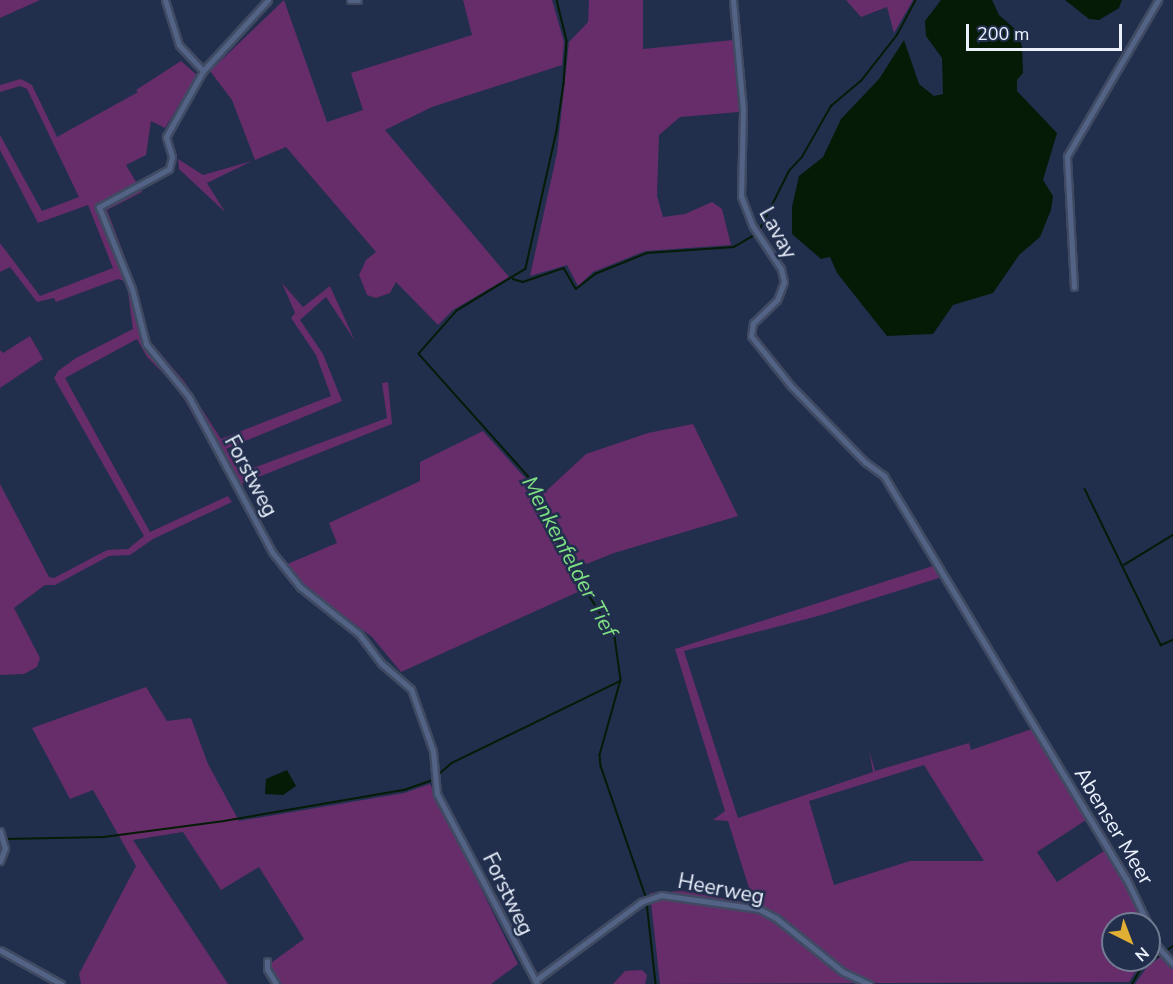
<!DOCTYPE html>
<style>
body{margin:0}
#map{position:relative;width:1173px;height:984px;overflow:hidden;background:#212e4c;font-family:"Nunito Sans",sans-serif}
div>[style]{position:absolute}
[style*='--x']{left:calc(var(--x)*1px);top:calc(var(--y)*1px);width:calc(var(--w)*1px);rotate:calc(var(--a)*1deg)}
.green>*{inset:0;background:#662d6a}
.water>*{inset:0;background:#051b06}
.stream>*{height:1.5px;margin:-0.75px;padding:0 0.75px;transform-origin:0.75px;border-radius:0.75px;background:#051b06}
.roads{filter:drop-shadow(2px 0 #404a62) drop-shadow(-2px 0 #404a62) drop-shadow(0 2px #404a62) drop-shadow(0 -2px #404a62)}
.street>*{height:5px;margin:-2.5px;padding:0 2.5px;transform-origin:2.5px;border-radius:2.5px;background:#536385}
span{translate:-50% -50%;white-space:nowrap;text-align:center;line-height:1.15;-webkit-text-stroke:5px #212e4c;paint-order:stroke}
.street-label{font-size:21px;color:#eaf0fc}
.water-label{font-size:22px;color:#7fe084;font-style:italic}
.north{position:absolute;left:1101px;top:912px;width:60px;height:60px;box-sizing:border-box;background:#212e4c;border:2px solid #717c92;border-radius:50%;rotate:138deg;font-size:16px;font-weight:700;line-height:24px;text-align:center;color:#eaf0fc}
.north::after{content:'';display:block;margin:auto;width:21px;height:27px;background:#e1af34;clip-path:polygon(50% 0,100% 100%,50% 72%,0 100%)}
.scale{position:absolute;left:966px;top:24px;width:156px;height:27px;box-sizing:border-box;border:3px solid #eaf0fc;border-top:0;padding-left:8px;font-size:18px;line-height:21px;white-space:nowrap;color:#eaf0fc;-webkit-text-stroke:4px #212e4c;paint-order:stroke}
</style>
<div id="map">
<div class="green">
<i style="clip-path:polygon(0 0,40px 0,0 18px)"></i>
<i style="clip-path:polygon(284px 0,327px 122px,363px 110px,351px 73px,472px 35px,463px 0,552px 0,564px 42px,562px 65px,432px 107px,385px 130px,509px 277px,453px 310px,438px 325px,396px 282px,390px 293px,376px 298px,367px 295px,359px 275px,366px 260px,376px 252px,286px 147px,255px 160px,232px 100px,210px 71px)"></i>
<i style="clip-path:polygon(589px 0,643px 0,643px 49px,733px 40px,739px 112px,680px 117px,659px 135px,657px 196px,663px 217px,685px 214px,712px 202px,722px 209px,731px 245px,645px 251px,593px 272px,578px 286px,567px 265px,530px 276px,557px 153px,569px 42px,588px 22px)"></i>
<i style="clip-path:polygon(846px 0,913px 0,894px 33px,887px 7px,861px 17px)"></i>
<i style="clip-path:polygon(181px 61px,197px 75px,165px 128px,151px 121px,146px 155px,126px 165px,142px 192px,107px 210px,137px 289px,148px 339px,184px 381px,221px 439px,331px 396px,316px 355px,291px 318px,295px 313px,282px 283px,303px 307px,330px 286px,355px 341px,326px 297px,300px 320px,323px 354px,342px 401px,226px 449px,240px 473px,387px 418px,382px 383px,388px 382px,392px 424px,243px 483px,241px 498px,177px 387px,147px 357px,137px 339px,65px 378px,150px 532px,228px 496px,232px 502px,153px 539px,130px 555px,109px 556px,55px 585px,45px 585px,14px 608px,40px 658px,37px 667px,24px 674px,0 675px,0 484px,49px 577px,54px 578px,107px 550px,128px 549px,144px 536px,54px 378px,58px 371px,76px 358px,133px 329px,128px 292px,124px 281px,118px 279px,56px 302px,54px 298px,37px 302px,10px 267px,0 272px,0 243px,40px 296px,113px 268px,88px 205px,38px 223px,0 150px,0 135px,42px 211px,79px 197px,27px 89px,20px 86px,0 92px,0 85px,21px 79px,32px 85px,57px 137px,138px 92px,136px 90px)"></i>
<i style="clip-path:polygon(178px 159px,203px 175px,252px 161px,207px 183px,225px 212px,179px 169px)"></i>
<i style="clip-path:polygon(30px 336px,43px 359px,0 388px,0 350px,3px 353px)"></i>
<i style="clip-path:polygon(693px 424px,738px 516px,614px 553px,579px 567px,543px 494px,586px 454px,648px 433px)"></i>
<i style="clip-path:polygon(483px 431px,526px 479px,580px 591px,401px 672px,372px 637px,303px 585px,285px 565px,337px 543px,329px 523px,420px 481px,420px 462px)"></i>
<i style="clip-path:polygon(evenodd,933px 566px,939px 578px,818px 616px,684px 651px,738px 818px,873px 772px,869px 750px,875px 771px,969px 743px,971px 750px,1032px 729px,1086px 820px,1037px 852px,1057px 882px,1104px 851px,1108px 854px,1143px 920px,1136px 924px,1113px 924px,1113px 960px,1134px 960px,1138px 968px,1129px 982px,660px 984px,650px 893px,682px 891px,754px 904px,728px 821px,713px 820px,725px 811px,675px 649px,933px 566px,924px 765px,984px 861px,910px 861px,834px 885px,809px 801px,924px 765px)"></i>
<i style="clip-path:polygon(146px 687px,167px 721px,191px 718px,208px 764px,239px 821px,404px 793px,430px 784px,518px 964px,491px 984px,282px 984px,268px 965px,304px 939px,259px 867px,221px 890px,183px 832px,133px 840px,228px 984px,81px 984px,79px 974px,136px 866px,93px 790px,70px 799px,32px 728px)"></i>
<i style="clip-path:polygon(1162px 956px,1173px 968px,1173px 984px,1135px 984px,1147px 967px)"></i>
<i style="clip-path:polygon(642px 970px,647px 975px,645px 984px,613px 984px,625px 971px)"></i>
</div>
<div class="water">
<i style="clip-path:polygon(941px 0,992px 0,999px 15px,1016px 30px,1022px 46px,1023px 73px,1017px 80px,1017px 91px,1057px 133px,1043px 180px,1053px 196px,1051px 210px,1040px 237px,1019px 255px,993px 293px,953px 305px,933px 334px,887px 336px,837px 273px,830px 257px,821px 259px,792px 234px,792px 207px,799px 176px,823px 157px,841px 119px,879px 79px,904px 40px,919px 84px,934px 96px,943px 94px,942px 58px,926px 36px,925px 21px)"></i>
<i style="clip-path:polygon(1065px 0,1122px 0,1119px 8px,1099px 20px,1089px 19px)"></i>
<i style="clip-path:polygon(287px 770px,296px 786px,283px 795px,265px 794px,266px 779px)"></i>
</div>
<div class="stream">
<i style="--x:557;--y:0;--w:42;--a:76.3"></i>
<i style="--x:567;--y:41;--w:43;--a:94"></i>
<i style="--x:564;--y:84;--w:48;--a:98.5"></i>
<i style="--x:557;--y:131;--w:141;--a:102.7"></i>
<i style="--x:526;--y:269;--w:81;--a:148.7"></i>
<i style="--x:457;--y:311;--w:57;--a:131.5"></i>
<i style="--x:419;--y:354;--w:164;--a:48.2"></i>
<i style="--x:528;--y:476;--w:103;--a:64.2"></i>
<i style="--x:573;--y:569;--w:80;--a:58.3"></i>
<i style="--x:615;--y:637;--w:43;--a:82.1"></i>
<i style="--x:621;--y:680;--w:78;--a:105.6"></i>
<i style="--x:600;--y:755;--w:11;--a:85"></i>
<i style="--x:601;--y:766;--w:139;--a:71"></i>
<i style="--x:759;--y:231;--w:67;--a:-63.4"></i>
<i style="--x:789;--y:171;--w:19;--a:-47"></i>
<i style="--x:802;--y:157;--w:59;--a:-60.4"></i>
<i style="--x:831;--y:106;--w:39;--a:-40"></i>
<i style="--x:861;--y:81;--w:58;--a:-52"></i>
<i style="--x:897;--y:35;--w:40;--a:-62"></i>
<i style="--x:513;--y:279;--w:10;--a:17"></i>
<i style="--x:523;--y:282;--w:43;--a:-18.9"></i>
<i style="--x:564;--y:268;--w:24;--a:60"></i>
<i style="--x:576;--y:289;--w:24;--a:-38"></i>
<i style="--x:595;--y:274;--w:56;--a:-22"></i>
<i style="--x:647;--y:253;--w:87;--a:-3.9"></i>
<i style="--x:734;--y:247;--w:24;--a:-30"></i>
<i style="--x:1085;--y:489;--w:174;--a:64"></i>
<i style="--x:1161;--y:645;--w:13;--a:-23"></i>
<i style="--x:1124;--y:565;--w:57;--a:-31.5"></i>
<i style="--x:438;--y:775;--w:18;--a:-41"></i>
<i style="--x:452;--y:763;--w:187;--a:-26"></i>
<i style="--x:5;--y:839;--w:99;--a:-1.2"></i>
<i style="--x:104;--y:837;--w:121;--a:-7.6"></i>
<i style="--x:224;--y:821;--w:183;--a:-9.8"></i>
<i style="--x:404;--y:790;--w:28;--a:-19"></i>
<i style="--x:647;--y:902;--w:82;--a:83.7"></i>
<i style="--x:1132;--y:984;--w:20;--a:-60"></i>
<i style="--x:1142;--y:967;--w:37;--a:-34"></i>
</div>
<div class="roads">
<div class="street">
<i style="--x:165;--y:0;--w:47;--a:72.7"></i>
<i style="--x:179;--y:45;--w:35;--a:47"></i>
<i style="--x:268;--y:0;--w:96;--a:132.5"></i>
<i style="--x:203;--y:71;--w:76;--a:119.3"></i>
<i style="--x:166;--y:137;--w:21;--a:73"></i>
<i style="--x:172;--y:157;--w:12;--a:104"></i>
<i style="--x:169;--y:169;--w:80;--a:151.5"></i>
<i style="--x:99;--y:207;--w:88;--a:68.1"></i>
<i style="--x:132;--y:289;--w:57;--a:75.7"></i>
<i style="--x:146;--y:344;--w:68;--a:50.9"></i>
<i style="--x:189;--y:397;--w:176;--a:61.8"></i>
<i style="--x:272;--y:552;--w:45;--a:51.3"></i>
<i style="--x:300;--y:587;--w:75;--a:38.5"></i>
<i style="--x:359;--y:634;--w:38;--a:53"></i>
<i style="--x:382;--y:664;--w:38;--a:41"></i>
<i style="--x:411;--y:689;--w:66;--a:70.5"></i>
<i style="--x:433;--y:751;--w:43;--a:84.7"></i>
<i style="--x:437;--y:794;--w:215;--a:62.2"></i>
<i style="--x:350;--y:0;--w:8;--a:0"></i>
<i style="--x:733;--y:0;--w:109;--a:84.8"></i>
<i style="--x:743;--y:109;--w:87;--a:91.3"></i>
<i style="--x:741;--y:196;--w:31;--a:69"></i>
<i style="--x:752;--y:225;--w:53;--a:56.6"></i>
<i style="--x:781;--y:269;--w:13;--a:77"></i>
<i style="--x:784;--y:282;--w:19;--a:111"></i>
<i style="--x:777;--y:300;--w:33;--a:136"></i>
<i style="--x:753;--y:323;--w:13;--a:99"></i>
<i style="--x:751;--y:336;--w:64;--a:51.3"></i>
<i style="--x:791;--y:386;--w:106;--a:45.8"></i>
<i style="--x:865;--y:462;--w:24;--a:36"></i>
<i style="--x:884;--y:476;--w:469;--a:59"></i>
<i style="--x:1126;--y:878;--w:51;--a:64.4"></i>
<i style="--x:1074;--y:287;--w:131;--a:-93.1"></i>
<i style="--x:1067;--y:156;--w:181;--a:-59.7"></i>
<i style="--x:0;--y:831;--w:18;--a:74"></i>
<i style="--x:5;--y:848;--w:14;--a:111"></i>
<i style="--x:1149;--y:926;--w:22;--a:68"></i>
<i style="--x:1157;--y:946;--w:24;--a:48"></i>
<i style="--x:0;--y:950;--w:70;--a:29.1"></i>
<i style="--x:267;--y:961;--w:8;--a:90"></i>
<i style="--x:267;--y:969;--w:17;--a:59"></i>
<i style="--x:536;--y:980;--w:131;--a:-36.6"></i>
<i style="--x:641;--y:902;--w:21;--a:-19"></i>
<i style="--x:661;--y:895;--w:99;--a:8.1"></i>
<i style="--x:759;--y:909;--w:19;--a:28"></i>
<i style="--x:776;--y:918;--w:86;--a:38.9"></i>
<i style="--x:843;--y:972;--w:29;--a:25"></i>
</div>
</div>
<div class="street-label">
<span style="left:778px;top:233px;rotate:61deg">Lavay</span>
<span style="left:251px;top:476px;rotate:62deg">Forstweg</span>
<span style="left:1114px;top:826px;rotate:59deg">Abenser Meer</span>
<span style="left:721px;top:889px;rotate:11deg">Heerweg</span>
<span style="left:508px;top:894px;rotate:64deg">Forstweg</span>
</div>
<div class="water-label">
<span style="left:569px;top:557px;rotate:62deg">Menkenfelder Tief</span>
</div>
<div class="north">N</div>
<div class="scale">200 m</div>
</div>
